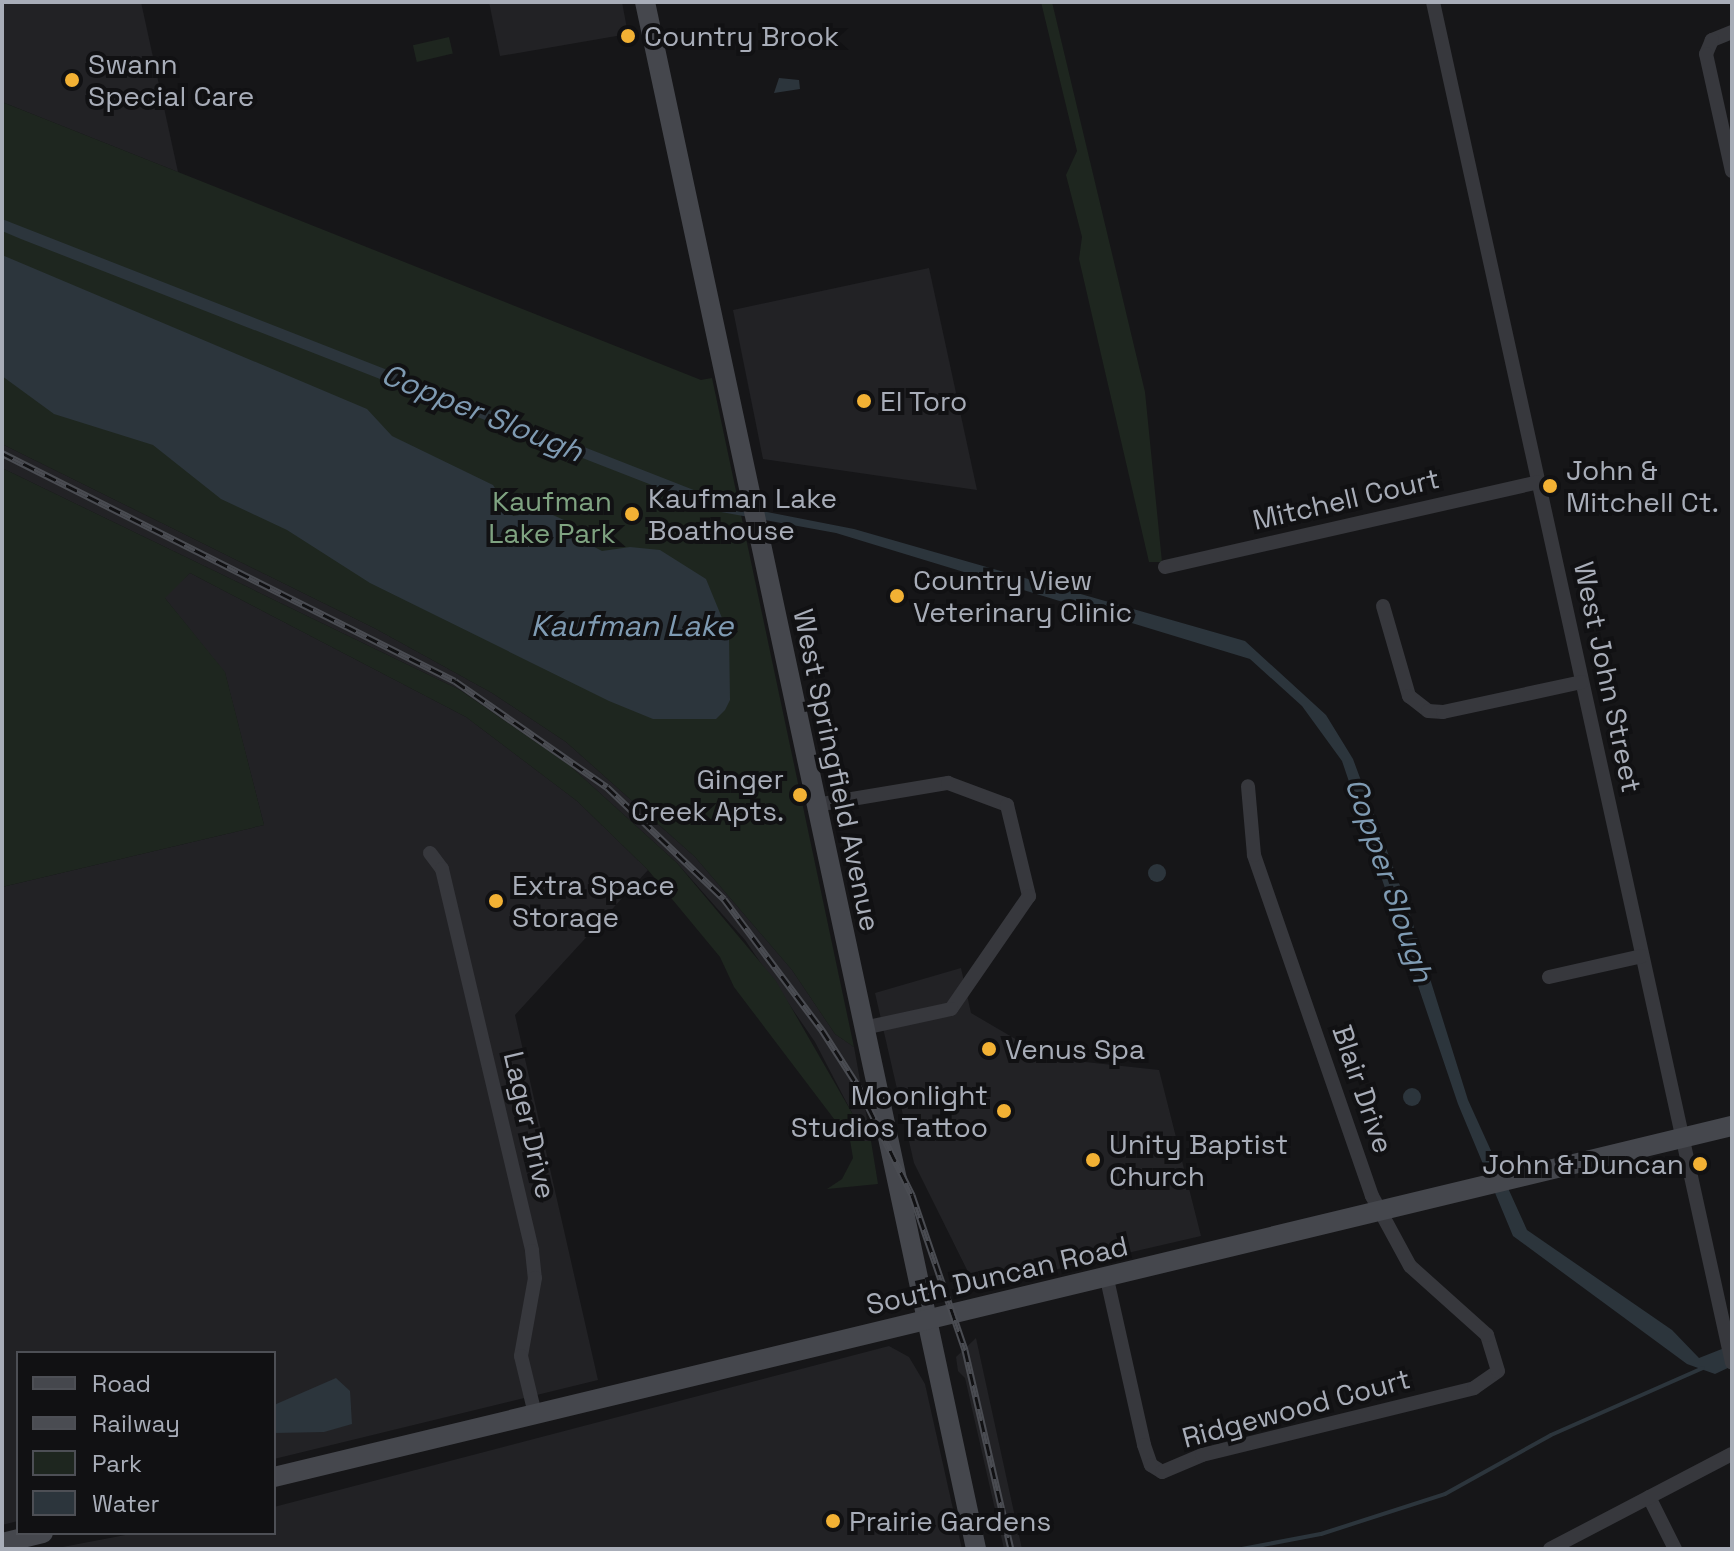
<!DOCTYPE html>
<style>
body{margin:0}
#map{position:relative;width:1734px;height:1551px;overflow:hidden;background:#161618;font-family:"Space Grotesk",sans-serif}
div>[style]{position:absolute}
[style*='--x']{left:calc(var(--x)*1px);top:calc(var(--y)*1px);width:calc(var(--w)*1px);rotate:calc(var(--a)*1deg)}
.built>*{inset:0;background:#222225}
.green>*{inset:0;background:#1e261f;transform-origin:0 0}
.water>*{inset:0;background:#2c353c}
.round{border-radius:50%}
.stream>*{height:4px;margin:-2px;padding:0 2px;transform-origin:2px;border-radius:2px;background:#2c353c}
.minor>*{height:14px;margin:-7px;padding:0 7px;transform-origin:7px;border-radius:7px;background:#37383d}
.secondary>*{height:20px;margin:-10px;padding:0 10px;transform-origin:10px;border-radius:10px;background:#45474d}
.rail>*{height:7px;margin-top:-3.5px;transform-origin:0;background:repeating-linear-gradient(90deg,#111113 0 12px,#4a4c52 0 24px);box-sizing:border-box;border-block:2px solid #4a4c52}
.dots>*{width:22px;height:22px;translate:-50% -50%;box-sizing:border-box;border:4px solid #111113;border-radius:50%}
span{translate:-50% -50%;white-space:nowrap;text-align:center;line-height:1.15;-webkit-text-stroke:8px #111113;paint-order:stroke}
.poi-label{font-size:28px;color:#a8adb8}
.left{translate:0 -50%;text-align:left}
.right{translate:-100% -50%;text-align:right}
.street-label{font-size:28px;color:#a8adb8}
.park-label{font-size:28px;color:#7fa381}
.water-label{font-size:30px;color:#7f9bb3;font-style:italic}
.frame{position:absolute;inset:0;border:4px solid #a8adb8;pointer-events:none}
.legend{position:absolute;left:16px;top:1351px;width:260px;height:184px;box-sizing:border-box;background:#111113;border:2px solid #4d4f55;margin:0;padding:10px 14px;list-style:none;font-size:24px;color:#a8adb8}
.legend li{display:flex;align-items:center;gap:16px;height:40px}
.legend b{width:40px;border:2px solid #4d4f55}
</style>
<div id="map">
<div class="built">
<i style="clip-path:polygon(2px 2px,141px 2px,178px 172px,2px 102px)"></i>
<i style="clip-path:polygon(489px 2px,622px 2px,628px 34px,500px 56px)"></i>
<i style="clip-path:polygon(929px 268px,977px 490px,763px 459px,733px 310px)"></i>
<i style="clip-path:polygon(2px 444px,376px 629px,492px 693px,566px 742px,695px 857px,792px 970px,835px 1034px,854px 1047px,871px 1141px,860px 1141px,852px 1113px,815px 1042px,745px 940px,677px 863px,569px 765px,460px 690px,2px 468px)"></i>
<i style="clip-path:polygon(190px 573px,466px 717px,577px 801px,648px 870px,515px 1015px,598px 1380px,274px 1459px,274px 1353px,18px 1353px,18px 1521px,2px 1525px,2px 887px,264px 825px,225px 673px,164px 597px)"></i>
<i style="clip-path:polygon(961px 968px,971px 1013px,1048px 1058px,1159px 1070px,1201px 1236px,976px 1288px,914px 1163px,875px 993px)"></i>
<i style="clip-path:polygon(976px 1338px,1022px 1549px,1004px 1549px,965px 1378px,958px 1371px,956px 1357px)"></i>
<i style="clip-path:polygon(889px 1346px,909px 1357px,925px 1384px,962px 1549px,52px 1549px,136px 1533px,274px 1533px,274px 1507px)"></i>
</div>
<div class="green">
<i style="clip-path:polygon(1041px 2px,1052px 2px,1145px 392px,1162px 562px,1149px 562px,1079px 259px,1082px 237px,1066px 175px,1077px 151px)"></i>
<i style="left:449px;top:37px;width:17px;height:37px;rotate:77deg"></i>
<i style="clip-path:polygon(2px 102px,701px 380px,712px 378px,854px 1047px,835px 1034px,792px 970px,695px 857px,566px 742px,492px 693px,376px 629px,2px 444px)"></i>
<i style="clip-path:polygon(2px 468px,460px 690px,569px 765px,677px 863px,776px 981px,852px 1113px,859px 1141px,871px 1141px,878px 1184px,827px 1189px,842px 1179px,853px 1158px,850px 1140px,734px 987px,720px 957px,648px 870px,577px 801px,466px 717px,190px 573px,165px 598px,225px 672px,264px 825px,2px 887px)"></i>
</div>
<div class="water">
<i style="clip-path:polygon(779px 78px,799px 80px,800px 89px,774px 93px)"></i>
<i style="clip-path:polygon(2px 219px,732px 505px,854px 529px,1245px 641px,1326px 715px,1353px 759px,1406px 902px,1468px 1100px,1527px 1230px,1672px 1330px,1699px 1358px,1732px 1345px,1732px 1366px,1715px 1374px,1687px 1364px,1513px 1236px,1458px 1104px,1342px 761px,1302px 706px,1250px 659px,836px 533px,721px 512px,21px 239px,2px 231px)"></i>
<i style="clip-path:polygon(2px 255px,367px 409px,392px 436px,493px 485px,513px 516px,544px 511px,575px 525px,583px 541px,602px 551px,630px 547px,660px 550px,706px 579px,729px 635px,730px 700px,725px 710px,716px 719px,653px 719px,609px 701px,370px 583px,287px 530px,221px 499px,153px 445px,54px 414px,2px 376px)"></i>
<i class="round" style="left:1148px;top:864px;width:18px;height:18px"></i>
<i class="round" style="left:1403px;top:1088px;width:18px;height:18px"></i>
<i style="clip-path:polygon(336px 1378px,350px 1391px,352px 1424px,324px 1432px,274px 1433px,274px 1405px)"></i>
</div>
<div class="stream">
<i style="--x:1242;--y:1549;--w:80;--a:-10.8"></i>
<i style="--x:1321;--y:1534;--w:130;--a:-17.9"></i>
<i style="--x:1445;--y:1494;--w:121;--a:-29.1"></i>
<i style="--x:1551;--y:1435;--w:166;--a:-23.8"></i>
</div>
<div class="minor">
<i style="--x:1433;--y:2;--w:1393;--a:77.61"></i>
<i style="--x:1732;--y:32;--w:22;--a:158"></i>
<i style="--x:1712;--y:40;--w:15;--a:113"></i>
<i style="--x:1706;--y:54;--w:120;--a:77.5"></i>
<i style="--x:1165;--y:567;--w:383;--a:-12.8"></i>
<i style="--x:1383;--y:606;--w:94;--a:73.9"></i>
<i style="--x:1409;--y:696;--w:24;--a:38"></i>
<i style="--x:1428;--y:711;--w:15;--a:4"></i>
<i style="--x:1443;--y:712;--w:142;--a:-12.2"></i>
<i style="--x:816;--y:805;--w:134;--a:-9.5"></i>
<i style="--x:948;--y:783;--w:63;--a:20.4"></i>
<i style="--x:1007;--y:805;--w:94;--a:76.4"></i>
<i style="--x:1029;--y:896;--w:137;--a:124.6"></i>
<i style="--x:951;--y:1009;--w:89;--a:167.7"></i>
<i style="--x:430;--y:853;--w:20;--a:53"></i>
<i style="--x:442;--y:869;--w:392;--a:76.7"></i>
<i style="--x:532;--y:1251;--w:27;--a:84"></i>
<i style="--x:535;--y:1278;--w:79;--a:100.2"></i>
<i style="--x:521;--y:1356;--w:60;--a:76.4"></i>
<i style="--x:1549;--y:977;--w:95;--a:-12.7"></i>
<i style="--x:1107;--y:1279;--w:170;--a:77.4"></i>
<i style="--x:1144;--y:1445;--w:21;--a:71"></i>
<i style="--x:1151;--y:1465;--w:13;--a:32"></i>
<i style="--x:1162;--y:1472;--w:43;--a:-23"></i>
<i style="--x:1202;--y:1455;--w:280;--a:-13.8"></i>
<i style="--x:1474;--y:1388;--w:29;--a:-35"></i>
<i style="--x:1498;--y:1371;--w:38;--a:-107"></i>
<i style="--x:1487;--y:1335;--w:103;--a:-138.1"></i>
<i style="--x:1410;--y:1266;--w:80;--a:-118.5"></i>
<i style="--x:1372;--y:1196;--w:361;--a:-109.1"></i>
<i style="--x:1254;--y:855;--w:69;--a:-95"></i>
<i style="--x:1649;--y:1497;--w:58;--a:63.4"></i>
<i style="--x:1550;--y:1549;--w:205;--a:-27.6"></i>
</div>
<div class="secondary">
<i style="--x:645;--y:2;--w:1582;--a:77.92"></i>
<i style="--x:274;--y:1477;--w:1500;--a:-13.54"></i>
<i style="--x:2;--y:1543;--w:42;--a:-13.7"></i>
</div>
<div class="rail">
<i style="--x:2;--y:453;--w:507;--a:26.72"></i>
<i style="--x:455;--y:681;--w:185;--a:34.9"></i>
<i style="--x:607;--y:787;--w:162;--a:43.7"></i>
<i style="--x:724;--y:899;--w:164;--a:53.2"></i>
<i style="--x:822;--y:1030;--w:67;--a:57.3"></i>
<i style="--x:858;--y:1086;--w:122;--a:63.6"></i>
<i style="--x:912;--y:1195;--w:164;--a:71.1"></i>
<i style="--x:965;--y:1350;--w:204;--a:77"></i>
</div>
<div class="dots">
<i style="left:628px;top:36px;background:#f2b134"></i>
<i style="left:72px;top:80px;background:#f2b134"></i>
<i style="left:864px;top:401px;background:#f2b134"></i>
<i style="left:1550px;top:486px;background:#f2b134"></i>
<i style="left:632px;top:514px;background:#f2b134"></i>
<i style="left:897px;top:596px;background:#f2b134"></i>
<i style="left:800px;top:795px;background:#f2b134"></i>
<i style="left:496px;top:901px;background:#f2b134"></i>
<i style="left:989px;top:1049px;background:#f2b134"></i>
<i style="left:1004px;top:1111px;background:#f2b134"></i>
<i style="left:1093px;top:1160px;background:#f2b134"></i>
<i style="left:1700px;top:1164px;background:#f2b134"></i>
<i style="left:833px;top:1521px;background:#f2b134"></i>
</div>
<div class="poi-label">
<span class="left" style="left:644px;top:36px">Country Brook</span>
<span class="left" style="left:88px;top:80px">Swann<br>Special Care</span>
<span class="left" style="left:880px;top:401px">El Toro</span>
<span class="left" style="left:1566px;top:486px">John &amp;<br>Mitchell Ct.</span>
<span class="left" style="left:648px;top:514px">Kaufman Lake<br>Boathouse</span>
<span class="left" style="left:913px;top:596px">Country View<br>Veterinary Clinic</span>
<span class="right" style="left:784px;top:795px">Ginger<br>Creek Apts.</span>
<span class="left" style="left:512px;top:901px">Extra Space<br>Storage</span>
<span class="left" style="left:1005px;top:1049px">Venus Spa</span>
<span class="right" style="left:988px;top:1111px">Moonlight<br>Studios Tattoo</span>
<span class="left" style="left:1109px;top:1160px">Unity Baptist<br>Church</span>
<span class="right" style="left:1684px;top:1164px">John &amp; Duncan</span>
<span class="left" style="left:849px;top:1521px">Prairie Gardens</span>
</div>
<div class="street-label">
<span style="left:1346px;top:499px;rotate:-13deg">Mitchell Court</span>
<span style="left:1608px;top:677px;rotate:78deg">West John Street</span>
<span style="left:837px;top:770px;rotate:78deg">West Springfield Avenue</span>
<span style="left:1363px;top:1089px;rotate:71deg">Blair Drive</span>
<span style="left:530px;top:1125px;rotate:77deg">Lager Drive</span>
<span style="left:997px;top:1275px;rotate:-13deg">South Duncan Road</span>
<span style="left:1296px;top:1408px;rotate:-15deg">Ridgewood Court</span>
</div>
<div class="park-label">
<span style="left:552px;top:517px">Kaufman<br>Lake Park</span>
</div>
<div class="water-label">
<span style="left:482px;top:413px;rotate:22deg">Copper Slough</span>
<span style="left:632px;top:626px">Kaufman Lake</span>
<span style="left:1389px;top:880px;rotate:71deg">Copper Slough</span>
</div>
<div class="frame"></div>
<ul class="legend">
<li><b style="height:10px;background:#45474d"></b>Road</li>
<li><b style="height:10px;background:#4a4c52"></b>Railway</li>
<li><b style="height:22px;background:#1e261f"></b>Park</li>
<li><b style="height:22px;background:#2c353c"></b>Water</li>
</ul>
</div>
